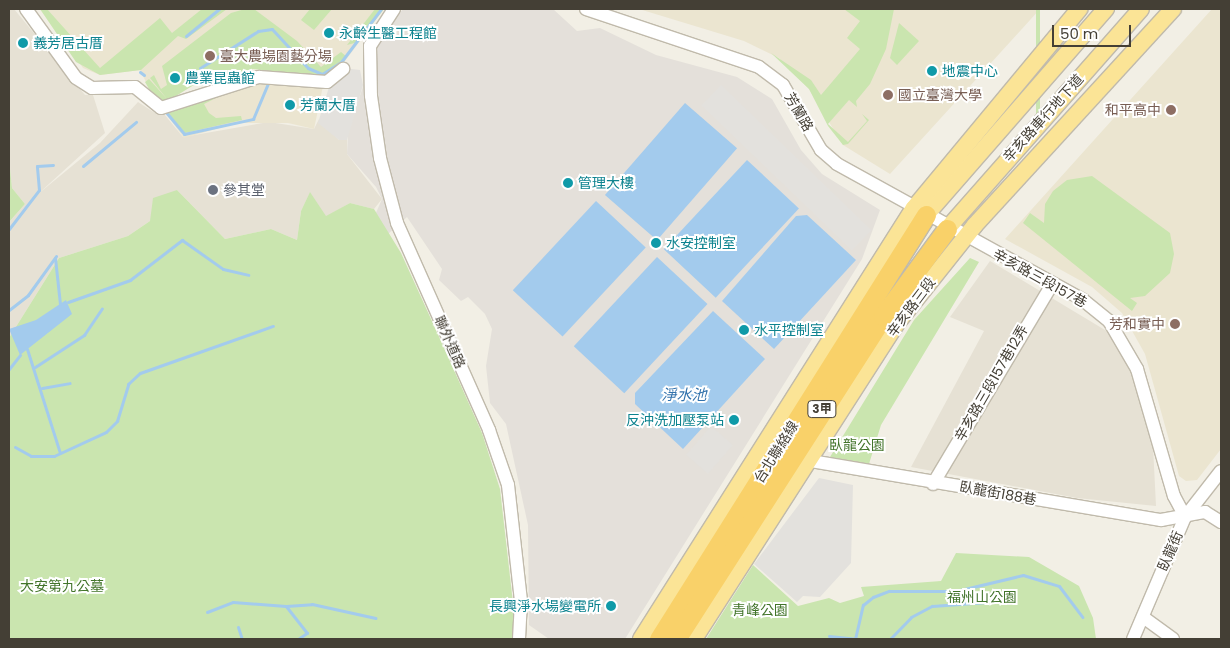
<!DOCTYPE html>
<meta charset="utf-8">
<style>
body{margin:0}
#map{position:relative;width:1230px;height:648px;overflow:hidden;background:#f2efe5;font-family:Poppins,"Noto Sans TC",sans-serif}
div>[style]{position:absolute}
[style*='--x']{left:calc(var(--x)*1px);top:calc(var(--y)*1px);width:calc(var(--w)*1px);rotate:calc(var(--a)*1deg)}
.residential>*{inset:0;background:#e6e1d4}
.industrial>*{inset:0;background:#e4e0da}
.education>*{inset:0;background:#ebe5d0}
.green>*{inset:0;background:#cae5af;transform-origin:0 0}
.parking>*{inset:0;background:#e3e1dd;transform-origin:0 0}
.water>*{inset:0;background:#a3cbed;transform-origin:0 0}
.stream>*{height:3px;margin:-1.5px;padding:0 1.5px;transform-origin:1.5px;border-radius:1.5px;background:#a3cbed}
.roads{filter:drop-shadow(1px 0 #c0baab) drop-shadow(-1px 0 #c0baab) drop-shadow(0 1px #c0baab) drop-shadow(0 -1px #c0baab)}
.minor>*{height:12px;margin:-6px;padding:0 6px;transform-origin:6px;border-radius:6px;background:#fff}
.major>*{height:16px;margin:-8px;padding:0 8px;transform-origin:8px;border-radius:8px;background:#fbe496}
.highway>*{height:19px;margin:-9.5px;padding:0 9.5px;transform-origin:9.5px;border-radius:9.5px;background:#f9d169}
.dots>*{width:14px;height:14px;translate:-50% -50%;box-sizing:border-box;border:2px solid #fff;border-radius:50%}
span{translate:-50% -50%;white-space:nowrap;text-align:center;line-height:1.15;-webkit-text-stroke:4px #fff;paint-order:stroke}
.shield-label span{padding:1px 4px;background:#fff;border:1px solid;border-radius:4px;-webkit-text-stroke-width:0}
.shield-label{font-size:12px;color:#443f35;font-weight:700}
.culture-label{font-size:14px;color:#0d838f}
.left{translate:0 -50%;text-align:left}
.right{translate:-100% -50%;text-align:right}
.education-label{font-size:14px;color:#785e54}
.street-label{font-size:14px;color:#443f35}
.worship-label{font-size:14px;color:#5b616d}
.park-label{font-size:14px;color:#42742a}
.water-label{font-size:15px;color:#3272ac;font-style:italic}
.frame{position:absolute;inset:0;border:10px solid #443f35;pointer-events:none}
.scale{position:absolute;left:1052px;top:25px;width:79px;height:22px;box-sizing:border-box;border:2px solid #443f35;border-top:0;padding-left:6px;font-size:15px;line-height:18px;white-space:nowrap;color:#443f35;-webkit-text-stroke:4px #fff;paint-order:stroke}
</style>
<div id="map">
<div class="residential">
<i style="clip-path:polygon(9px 9px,14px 9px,85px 95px,93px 95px,105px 133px,38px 194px,100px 143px,138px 102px,158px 115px,164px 114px,183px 137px,269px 122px,314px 129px,319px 119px,339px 140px,347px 140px,347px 154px,382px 199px,374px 209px,350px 203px,326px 217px,310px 193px,301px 211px,297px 240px,271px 229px,225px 239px,177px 190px,150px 221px,128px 236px,59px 258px,9px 338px,9px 222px,25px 204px,12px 188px,9px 159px)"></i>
<i style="clip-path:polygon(990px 261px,1110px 333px,1130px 364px,1153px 446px,1156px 506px,1077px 498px,911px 467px,984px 331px,950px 317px)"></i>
</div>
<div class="industrial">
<i style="clip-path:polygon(403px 9px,553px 9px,577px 31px,600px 28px,656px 55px,737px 77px,772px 99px,801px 150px,822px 174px,880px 210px,862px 259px,625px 639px,549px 639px,529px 625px,528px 525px,506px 424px,490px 403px,486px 366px,492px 329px,485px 314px,468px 297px,461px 301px,439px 280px,442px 269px,407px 217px,388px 234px,375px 215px,382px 199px,376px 187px,347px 154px,348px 133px,377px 43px)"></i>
</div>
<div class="education">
<i style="clip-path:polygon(40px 9px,384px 9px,342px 65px,321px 77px,253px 69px,197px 83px,166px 102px,152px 94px,140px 70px,100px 75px,83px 68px)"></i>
<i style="clip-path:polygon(639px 9px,1040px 9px,890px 174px,843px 145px,809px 89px,779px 58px,744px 41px)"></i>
<i style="clip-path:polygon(1212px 9px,1221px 9px,1221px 449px,1197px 480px,1186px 481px,1179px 476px,1145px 354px,1122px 313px,1092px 287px,1005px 239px)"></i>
<i style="clip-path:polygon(248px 82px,323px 86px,314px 129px,288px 123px,237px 123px,184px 138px,164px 111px)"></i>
</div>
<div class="green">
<i style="clip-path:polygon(40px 9px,47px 9px,100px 68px,160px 18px,172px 33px,202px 9px,227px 9px,186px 39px,178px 36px,141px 70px,100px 75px,76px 62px)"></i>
<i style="clip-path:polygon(245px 9px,254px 9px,297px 41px,321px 67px,341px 52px,347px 57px,321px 77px,253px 69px,197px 83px,166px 102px,152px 94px,145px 82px,149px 79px,167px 99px,150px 78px,154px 75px,161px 89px,167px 85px,162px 66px,231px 13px)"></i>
<i style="clip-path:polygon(310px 9px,332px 9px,314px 30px,301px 20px)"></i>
<i style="clip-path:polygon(375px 9px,384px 9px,358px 42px,347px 45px)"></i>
<i style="clip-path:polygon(844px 9px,894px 9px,886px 49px,870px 84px,856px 101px,857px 107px,849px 100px,828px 124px,848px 142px,867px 121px,862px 114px,869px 120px,848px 144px,843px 145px,828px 126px,809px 89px,771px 53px,811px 80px,821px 95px,860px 49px,847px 38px,860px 21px)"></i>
<i style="left:1036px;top:9px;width:4px;height:122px"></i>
<i style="clip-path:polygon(899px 23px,919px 41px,897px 65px,890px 58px)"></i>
<i style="clip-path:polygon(218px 90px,220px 96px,204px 104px,209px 113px,216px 118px,241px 116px,242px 120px,185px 133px,166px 111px)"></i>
<i style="clip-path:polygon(9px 159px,12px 188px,25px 204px,9px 222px)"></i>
<i style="clip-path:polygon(1092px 176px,1170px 233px,1174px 254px,1170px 273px,1145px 296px,1130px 298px,1137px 303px,1132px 311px,1023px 223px,1030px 213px,1044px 223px,1045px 204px,1053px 191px,1067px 180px)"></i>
<i style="clip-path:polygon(177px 190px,225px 239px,271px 229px,297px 240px,301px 211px,310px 192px,326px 216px,350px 203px,374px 209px,401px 253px,441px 341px,482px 433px,500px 489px,514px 612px,512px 639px,9px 639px,9px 338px,59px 258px,128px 236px,150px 221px,153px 198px)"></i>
<i style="clip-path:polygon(970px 258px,979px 262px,881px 425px,869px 464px,830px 457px,914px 320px)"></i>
<i style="clip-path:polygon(956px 553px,1029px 557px,1079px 586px,1093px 618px,1096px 639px,706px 639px,753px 565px,798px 606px,829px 598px,840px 603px,864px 596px,861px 587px,941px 581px)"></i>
</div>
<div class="parking">
<i style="clip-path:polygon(351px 69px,360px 70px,363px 85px,347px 140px,339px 140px,318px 123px,329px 87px)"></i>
<i style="left:721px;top:85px;width:209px;height:28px;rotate:44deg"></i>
<i style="left:711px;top:426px;width:29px;height:38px;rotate:41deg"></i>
<i style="clip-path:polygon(819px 478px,853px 485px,851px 563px,820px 597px,803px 596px,797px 602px,754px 564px)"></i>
</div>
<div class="water">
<i style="left:685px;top:103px;width:69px;height:122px;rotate:41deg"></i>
<i style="left:747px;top:160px;width:71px;height:122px;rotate:43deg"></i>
<i style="left:596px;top:201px;width:68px;height:122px;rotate:43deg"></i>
<i style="clip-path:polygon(807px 215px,856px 260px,774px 349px,722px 301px,796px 216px)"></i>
<i style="left:657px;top:257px;width:69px;height:122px;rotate:43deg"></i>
<i style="clip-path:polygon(66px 300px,72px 314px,20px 355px,9px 329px,36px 320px)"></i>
<i style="clip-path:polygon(713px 311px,765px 359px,683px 449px,635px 404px,635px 393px)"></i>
</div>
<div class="stream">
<i style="--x:186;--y:36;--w:43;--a:-39.3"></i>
<i style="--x:200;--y:68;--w:69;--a:-32.5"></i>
<i style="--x:258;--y:31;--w:14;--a:-8"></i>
<i style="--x:272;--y:29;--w:53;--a:47.3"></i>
<i style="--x:308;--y:68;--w:15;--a:23"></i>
<i style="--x:322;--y:74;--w:22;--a:-32"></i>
<i style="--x:341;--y:62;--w:66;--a:-53"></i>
<i style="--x:140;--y:72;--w:5;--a:37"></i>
<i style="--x:165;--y:111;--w:30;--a:50"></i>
<i style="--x:184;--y:134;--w:71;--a:-12.3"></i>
<i style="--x:253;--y:119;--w:41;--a:-67.2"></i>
<i style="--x:83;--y:166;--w:69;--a:-39.7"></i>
<i style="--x:9;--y:229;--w:49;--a:-52.4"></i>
<i style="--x:39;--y:190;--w:24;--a:-95"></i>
<i style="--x:37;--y:166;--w:16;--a:-4"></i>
<i style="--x:55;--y:258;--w:46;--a:83.8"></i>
<i style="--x:68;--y:302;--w:66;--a:-19.5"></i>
<i style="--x:130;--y:280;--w:66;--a:-37.6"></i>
<i style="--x:182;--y:240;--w:50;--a:35.3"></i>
<i style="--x:223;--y:269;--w:26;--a:13"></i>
<i style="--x:9;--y:310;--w:24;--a:-38"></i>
<i style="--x:28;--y:295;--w:48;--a:-54.3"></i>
<i style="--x:27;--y:349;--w:109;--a:72.4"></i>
<i style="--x:35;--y:367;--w:59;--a:-33.1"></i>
<i style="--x:84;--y:335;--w:32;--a:-56"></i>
<i style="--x:9;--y:369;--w:18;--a:-52"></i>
<i style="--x:42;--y:388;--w:28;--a:-10"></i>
<i style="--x:15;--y:447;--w:18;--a:29"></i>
<i style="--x:31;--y:456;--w:23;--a:0"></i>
<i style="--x:54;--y:456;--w:57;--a:-24.8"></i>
<i style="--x:106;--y:432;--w:16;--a:-45"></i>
<i style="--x:117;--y:421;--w:39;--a:-73"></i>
<i style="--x:128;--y:384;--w:16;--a:-43"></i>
<i style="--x:140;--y:373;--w:141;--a:-19.5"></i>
<i style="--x:207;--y:612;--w:28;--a:-21"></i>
<i style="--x:233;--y:602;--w:53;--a:4.3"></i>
<i style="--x:238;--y:627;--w:13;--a:72"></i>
<i style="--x:829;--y:636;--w:31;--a:6"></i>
<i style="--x:298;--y:639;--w:11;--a:-34"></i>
<i style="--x:307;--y:633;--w:34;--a:-128"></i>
<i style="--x:286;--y:606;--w:26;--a:-4"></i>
<i style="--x:312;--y:604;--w:65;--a:12.5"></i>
<i style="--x:855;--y:639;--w:35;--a:-77"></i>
<i style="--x:863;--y:605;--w:13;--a:-39"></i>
<i style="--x:873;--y:597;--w:17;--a:-21"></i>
<i style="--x:889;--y:591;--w:67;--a:0"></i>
<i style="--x:956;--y:591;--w:69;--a:-13.4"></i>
<i style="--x:1023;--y:575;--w:38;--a:17"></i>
<i style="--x:1059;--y:586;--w:39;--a:53"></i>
<i style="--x:890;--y:639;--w:30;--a:-46"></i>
<i style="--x:911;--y:617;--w:24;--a:-28"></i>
<i style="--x:932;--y:606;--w:55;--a:-4.2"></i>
</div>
<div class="roads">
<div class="minor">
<i style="--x:26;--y:9;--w:85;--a:54.1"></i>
<i style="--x:76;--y:78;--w:19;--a:32"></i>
<i style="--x:92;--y:88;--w:43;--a:-1.3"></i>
<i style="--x:135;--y:87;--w:33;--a:39"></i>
<i style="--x:161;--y:108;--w:103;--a:-17.6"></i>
<i style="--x:259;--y:77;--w:68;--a:4.2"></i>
<i style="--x:327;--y:82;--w:21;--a:-39"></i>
<i style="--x:394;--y:9;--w:44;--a:123"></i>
<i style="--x:370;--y:46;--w:50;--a:88.9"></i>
<i style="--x:371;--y:96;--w:63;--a:81.7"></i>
<i style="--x:380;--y:158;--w:67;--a:75.3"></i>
<i style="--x:397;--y:223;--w:227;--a:66"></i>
<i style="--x:489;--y:430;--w:58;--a:70.9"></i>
<i style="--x:508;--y:485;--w:117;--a:83.6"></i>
<i style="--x:521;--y:601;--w:38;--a:93"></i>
<i style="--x:586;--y:9;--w:182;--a:18.5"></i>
<i style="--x:759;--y:67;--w:30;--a:37"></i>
<i style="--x:783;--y:85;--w:75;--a:59.7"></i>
<i style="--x:821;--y:150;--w:21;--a:41"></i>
<i style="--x:837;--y:164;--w:281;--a:28.9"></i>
<i style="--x:1083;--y:300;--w:33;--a:39"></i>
<i style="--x:1109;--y:321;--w:56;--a:59.7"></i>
<i style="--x:1137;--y:369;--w:132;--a:73.8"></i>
<i style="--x:1174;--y:496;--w:24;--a:62"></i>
<i style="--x:811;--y:461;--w:355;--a:9.6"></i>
<i style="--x:1161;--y:520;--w:45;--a:-10.3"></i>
<i style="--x:1205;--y:512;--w:19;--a:32"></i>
<i style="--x:933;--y:484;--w:233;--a:-59.2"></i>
<i style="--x:1143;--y:617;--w:37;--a:36"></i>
<i style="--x:1133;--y:639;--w:133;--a:-66.9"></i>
<i style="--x:1185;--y:517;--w:58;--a:-52"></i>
</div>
<div class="major">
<i style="--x:926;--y:215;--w:274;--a:-48.9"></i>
<i style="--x:947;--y:229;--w:293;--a:-48.6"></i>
<i style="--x:641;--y:639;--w:510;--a:-57.65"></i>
<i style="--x:914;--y:208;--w:259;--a:-50.3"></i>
<i style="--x:694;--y:639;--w:376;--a:-57.3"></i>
<i style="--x:897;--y:323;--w:125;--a:-51.5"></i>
<i style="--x:975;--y:225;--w:293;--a:-47.5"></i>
</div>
<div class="highway">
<i style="--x:659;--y:639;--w:501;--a:-57.8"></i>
<i style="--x:676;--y:639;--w:384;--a:-57.3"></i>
<i style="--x:883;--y:316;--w:108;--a:-53.7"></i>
</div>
</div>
<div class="dots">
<i style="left:329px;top:33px;background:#0f9aa8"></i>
<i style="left:23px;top:43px;background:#0f9aa8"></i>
<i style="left:210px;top:56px;background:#8d6e63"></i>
<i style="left:932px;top:71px;background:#0f9aa8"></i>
<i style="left:175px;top:78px;background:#0f9aa8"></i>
<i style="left:888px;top:95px;background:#8d6e63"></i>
<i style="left:290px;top:105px;background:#0f9aa8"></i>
<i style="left:1171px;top:110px;background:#8d6e63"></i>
<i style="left:568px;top:183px;background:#0f9aa8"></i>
<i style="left:213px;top:190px;background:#6b7280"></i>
<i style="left:656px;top:243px;background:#0f9aa8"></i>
<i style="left:1175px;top:324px;background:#8d6e63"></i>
<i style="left:744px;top:330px;background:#0f9aa8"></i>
<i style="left:734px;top:420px;background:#0f9aa8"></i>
<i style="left:611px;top:606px;background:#0f9aa8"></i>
</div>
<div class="shield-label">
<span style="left:822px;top:409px">3甲</span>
</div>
<div class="culture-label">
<span class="left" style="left:339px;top:33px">永齡生醫工程館</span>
<span class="left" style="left:33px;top:43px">義芳居古厝</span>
<span class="left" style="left:942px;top:71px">地震中心</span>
<span class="left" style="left:185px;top:78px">農業昆蟲館</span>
<span class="left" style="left:300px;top:105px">芳蘭大厝</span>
<span class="left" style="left:578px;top:183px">管理大樓</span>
<span class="left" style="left:666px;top:243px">水安控制室</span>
<span class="left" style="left:754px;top:330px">水平控制室</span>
<span class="right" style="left:724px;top:420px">反沖洗加壓泵站</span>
<span class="right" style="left:601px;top:606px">長興淨水場變電所</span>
</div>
<div class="education-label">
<span class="left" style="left:220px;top:56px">臺大農場園藝分場</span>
<span class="left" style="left:898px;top:95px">國立臺灣大學</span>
<span class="right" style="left:1161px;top:110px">和平高中</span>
<span class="right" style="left:1165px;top:324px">芳和實中</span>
</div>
<div class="street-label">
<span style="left:799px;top:112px;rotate:60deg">芳蘭路</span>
<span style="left:1043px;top:118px;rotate:-48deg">辛亥路車行地下道</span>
<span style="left:1040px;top:278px;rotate:29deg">辛亥路三段157巷</span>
<span style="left:911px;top:307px;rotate:-53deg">辛亥路三段</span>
<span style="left:450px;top:342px;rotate:66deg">聯外道路</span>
<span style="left:991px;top:383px;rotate:-60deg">辛亥路三段157巷12弄</span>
<span style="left:776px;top:452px;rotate:-58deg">台北聯絡線</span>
<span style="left:998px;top:493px;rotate:10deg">臥龍街188巷</span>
<span style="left:1170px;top:551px;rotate:-66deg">臥龍街</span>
</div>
<div class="worship-label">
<span class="left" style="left:223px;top:190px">參其堂</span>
</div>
<div class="park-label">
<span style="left:857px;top:445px">臥龍公園</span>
<span style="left:62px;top:586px">大安第九公墓</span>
<span style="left:982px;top:597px">福州山公園</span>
<span style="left:760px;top:610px">青峰公園</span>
</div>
<div class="water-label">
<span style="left:684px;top:395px">淨水池</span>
</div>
<div class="frame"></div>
<div class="scale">50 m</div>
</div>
